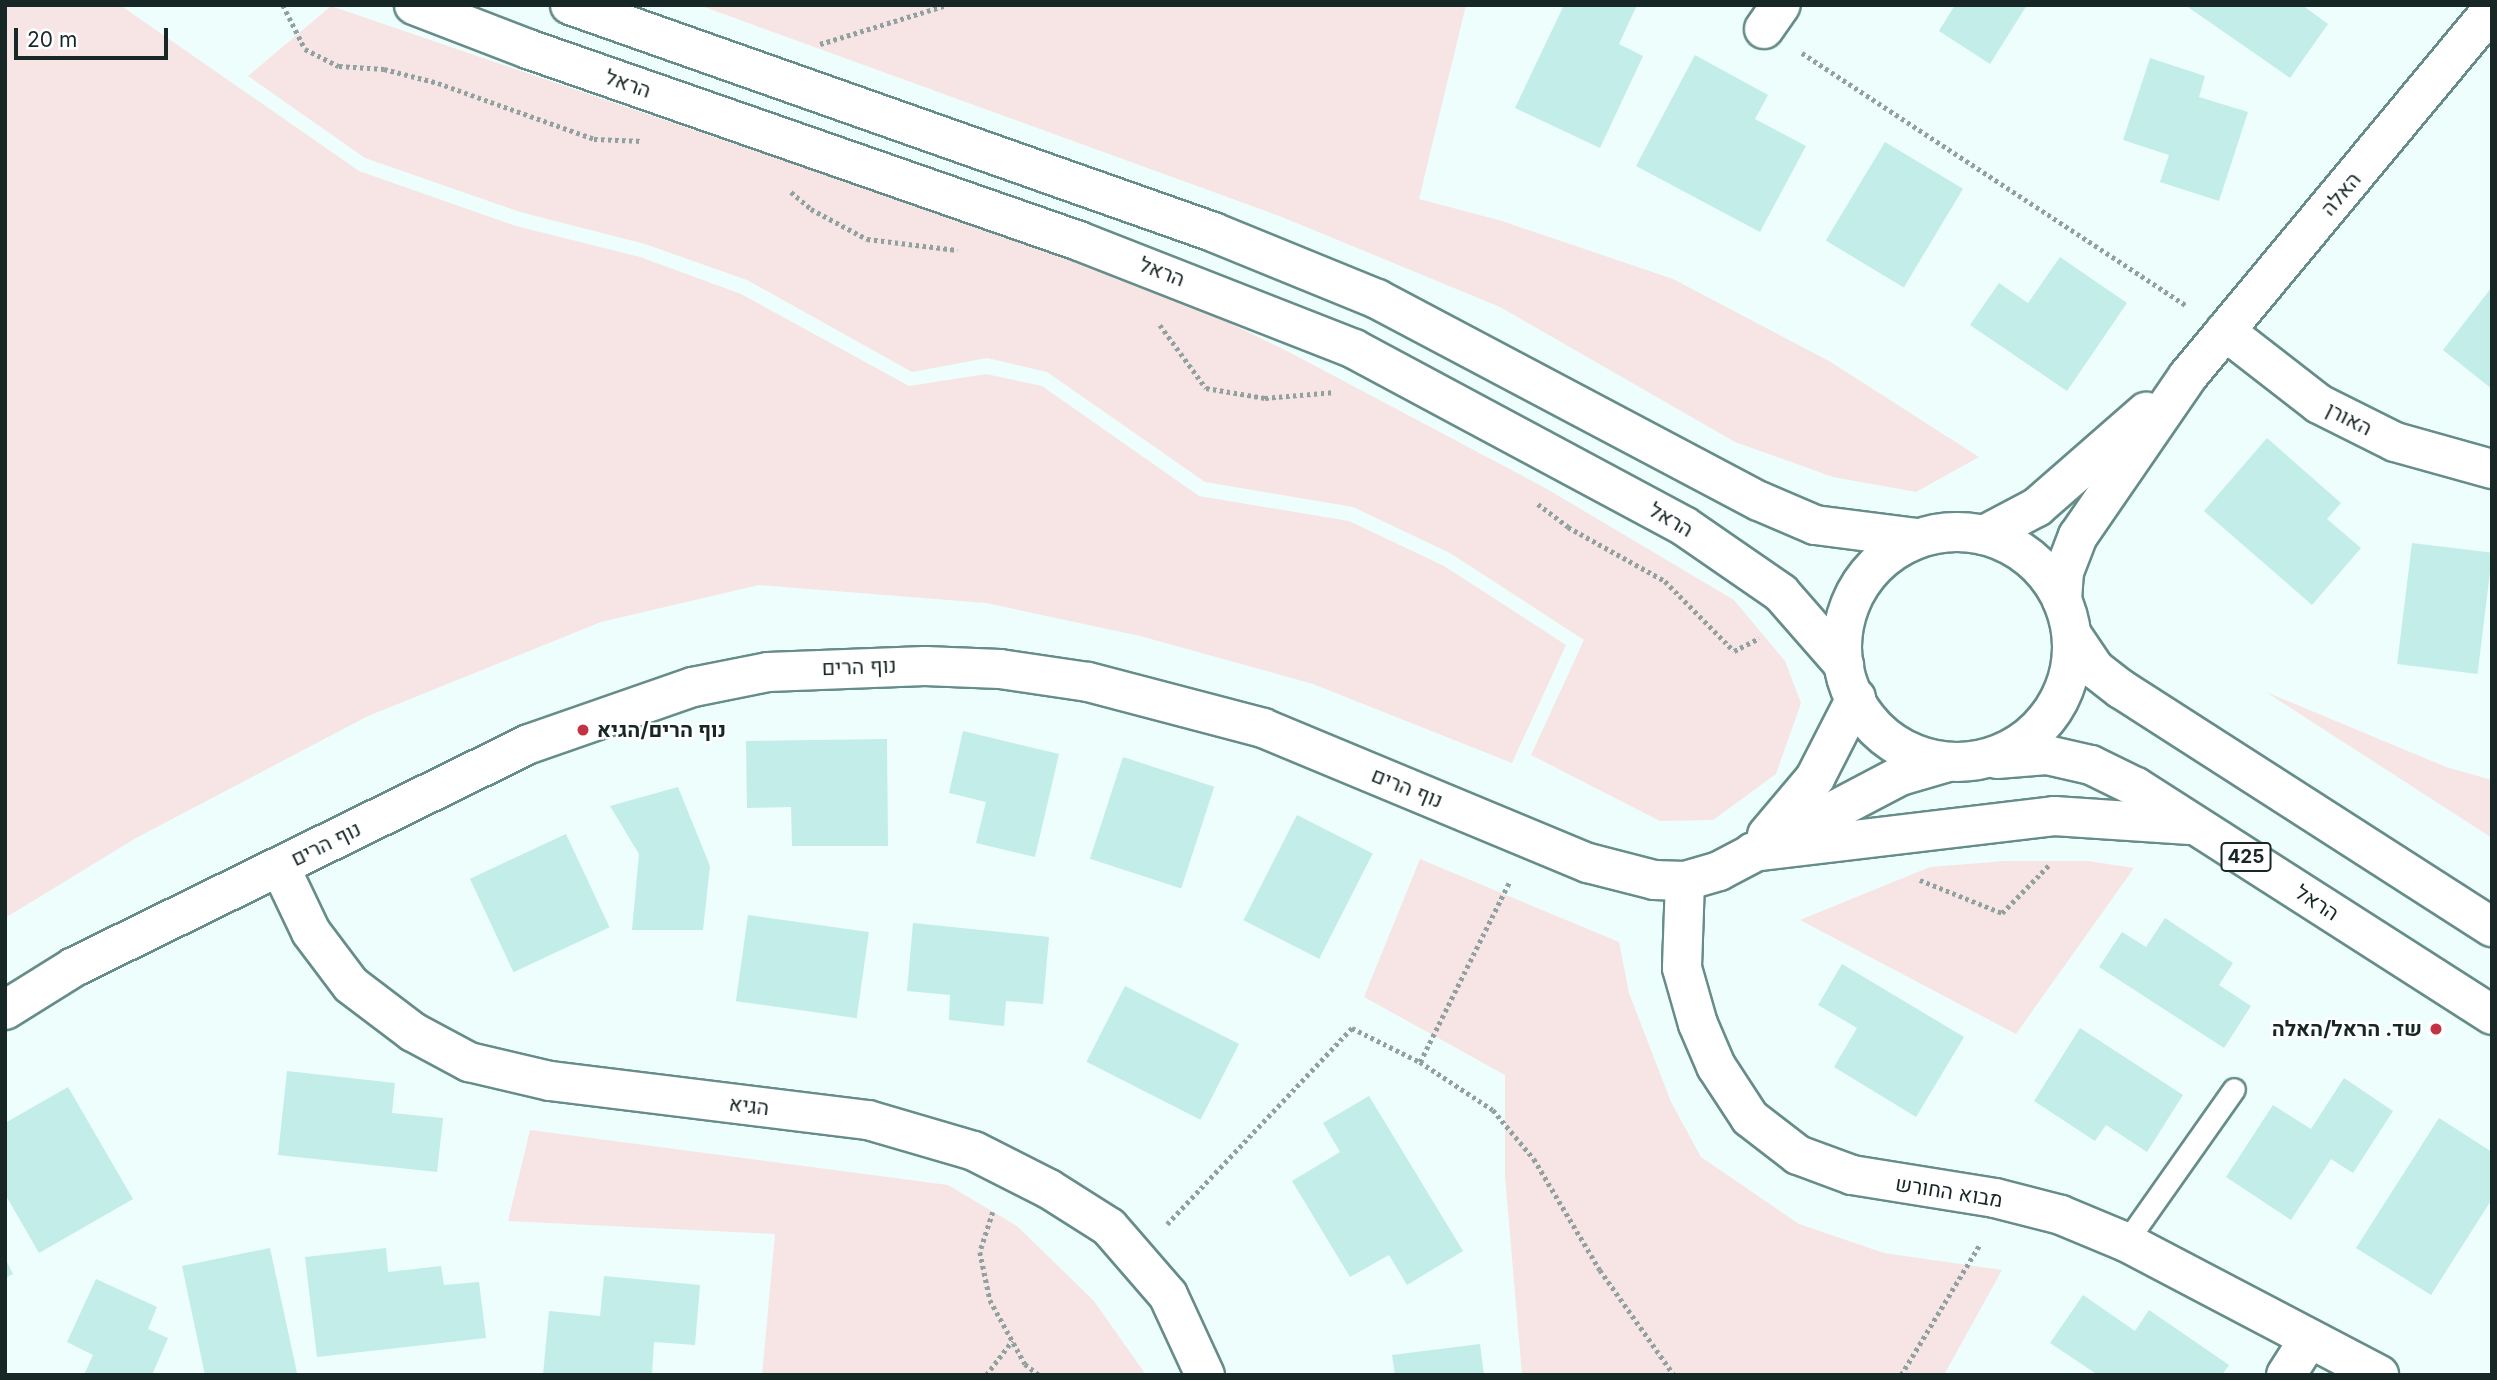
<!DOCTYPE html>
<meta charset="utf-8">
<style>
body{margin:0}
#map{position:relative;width:2497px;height:1380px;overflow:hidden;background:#eefefc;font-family:Inter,Heebo,sans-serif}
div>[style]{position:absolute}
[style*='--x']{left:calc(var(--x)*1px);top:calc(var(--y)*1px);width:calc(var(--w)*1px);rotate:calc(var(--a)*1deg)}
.green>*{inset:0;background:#f7e5e5}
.building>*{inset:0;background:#c3ede8;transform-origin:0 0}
.path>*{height:4.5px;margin-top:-2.25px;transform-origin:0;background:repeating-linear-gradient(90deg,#91a19f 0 3.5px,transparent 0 7px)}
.roads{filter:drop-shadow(2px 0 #668d89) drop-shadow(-2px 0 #668d89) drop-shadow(0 2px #668d89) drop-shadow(0 -2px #668d89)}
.lane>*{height:21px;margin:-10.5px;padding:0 10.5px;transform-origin:10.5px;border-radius:10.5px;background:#fff}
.street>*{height:38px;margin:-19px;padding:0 19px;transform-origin:19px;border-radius:19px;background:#fff}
.secondary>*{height:38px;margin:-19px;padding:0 19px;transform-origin:19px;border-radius:19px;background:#fff}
.primary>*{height:38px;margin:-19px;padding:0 19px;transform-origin:19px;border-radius:19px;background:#fff}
.primary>.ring{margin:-19px;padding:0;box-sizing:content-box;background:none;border:38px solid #fff;border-radius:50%}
.dots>*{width:19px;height:19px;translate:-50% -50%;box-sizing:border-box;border:4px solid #fff;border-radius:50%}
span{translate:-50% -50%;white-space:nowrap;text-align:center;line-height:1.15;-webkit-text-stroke:5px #fff;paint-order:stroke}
.shield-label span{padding:2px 5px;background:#fff;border:2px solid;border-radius:5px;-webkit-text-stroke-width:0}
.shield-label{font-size:19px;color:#172726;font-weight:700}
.street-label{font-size:21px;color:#172726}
.poi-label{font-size:21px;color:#172726;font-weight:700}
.left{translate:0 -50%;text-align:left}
.right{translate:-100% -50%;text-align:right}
.frame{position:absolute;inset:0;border:7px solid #172726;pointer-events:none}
.scale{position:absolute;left:14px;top:28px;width:154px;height:32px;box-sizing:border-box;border:4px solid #172726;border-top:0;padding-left:9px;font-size:21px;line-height:24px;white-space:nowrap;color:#172726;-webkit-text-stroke:5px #fff;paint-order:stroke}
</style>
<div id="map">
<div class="green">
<i style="clip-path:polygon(5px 5px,120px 5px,359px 171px,516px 226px,640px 257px,741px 294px,909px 386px,986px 374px,1042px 386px,1199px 496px,1349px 521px,1444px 566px,1566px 645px,1512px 763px,1313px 684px,1140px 636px,986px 603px,759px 585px,601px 622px,368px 716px,136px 838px,5px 918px)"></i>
<i style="clip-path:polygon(699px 5px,1466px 5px,1419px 199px,1502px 221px,1673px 279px,1829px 361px,1979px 457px,1916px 492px,1833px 477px,1735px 442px,1500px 307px,1282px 217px)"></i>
<i style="clip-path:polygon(331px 6px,1162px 290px,1289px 352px,1547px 489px,1734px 600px,1785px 661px,1801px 703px,1776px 774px,1713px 820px,1660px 821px,1531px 755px,1584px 640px,1450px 553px,1353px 507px,1205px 482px,1047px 372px,987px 358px,912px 372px,747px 280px,645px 244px,520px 212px,365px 158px,248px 76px)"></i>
<i style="clip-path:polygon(2266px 692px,2446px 767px,2492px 780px,2492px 838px)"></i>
<i style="clip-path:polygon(1420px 859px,1619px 942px,1629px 993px,1671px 1102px,1701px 1157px,1799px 1224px,1884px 1253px,2002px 1270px,1944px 1375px,1522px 1375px,1505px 1176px,1505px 1075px,1364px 997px)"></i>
<i style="clip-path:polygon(2005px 861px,2088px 861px,2134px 868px,2016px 1034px,1800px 920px,1930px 867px)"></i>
<i style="clip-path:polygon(530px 1130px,948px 1185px,1017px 1226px,1094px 1301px,1146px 1375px,762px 1375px,775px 1234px,508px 1221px)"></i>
</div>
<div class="building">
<i style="clip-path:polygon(1564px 5px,1637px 5px,1619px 44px,1643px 56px,1600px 148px,1515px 108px)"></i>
<i style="clip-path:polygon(1955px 5px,2027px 5px,1990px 64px,1939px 31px)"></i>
<i style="clip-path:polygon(2185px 5px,2302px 5px,2328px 24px,2290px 78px)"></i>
<i style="clip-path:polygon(1695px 55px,1768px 95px,1755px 119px,1806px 146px,1760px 232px,1636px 166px)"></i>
<i style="clip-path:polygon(2150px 58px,2205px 76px,2199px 97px,2248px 112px,2219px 201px,2160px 182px,2169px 155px,2123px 140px)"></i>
<i style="left:1885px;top:142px;width:91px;height:115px;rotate:31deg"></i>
<i style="clip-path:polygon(2060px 257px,2127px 303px,2067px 391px,1970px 325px,1999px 283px,2028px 303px)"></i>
<i style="clip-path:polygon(2492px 287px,2492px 389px,2443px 350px)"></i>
<i style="clip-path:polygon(2267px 438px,2341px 503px,2327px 519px,2361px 548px,2312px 605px,2204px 511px)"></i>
<i style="left:2412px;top:543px;width:81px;height:122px;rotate:7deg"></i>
<i style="clip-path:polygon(963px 731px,1059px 754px,1035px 857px,976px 843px,986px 802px,949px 793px)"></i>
<i style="clip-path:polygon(887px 739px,888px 846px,792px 846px,791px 807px,747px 808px,746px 741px)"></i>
<i style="left:1123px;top:757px;width:96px;height:107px;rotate:18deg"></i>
<i style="clip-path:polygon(678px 787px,710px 866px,703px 930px,632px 930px,639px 854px,610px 806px)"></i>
<i style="left:1297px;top:815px;width:85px;height:118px;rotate:27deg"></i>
<i style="left:566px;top:834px;width:103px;height:106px;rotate:65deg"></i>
<i style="left:748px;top:915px;width:122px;height:87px;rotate:8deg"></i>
<i style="clip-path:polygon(2165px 918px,2233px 963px,2219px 985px,2251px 1006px,2224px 1048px,2099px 967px,2122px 932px,2146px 947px)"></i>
<i style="clip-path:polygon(913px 923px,1049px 937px,1043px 1004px,1006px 1001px,1004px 1026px,949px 1020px,950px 995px,907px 991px)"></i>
<i style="clip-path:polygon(1842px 964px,1964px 1037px,1916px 1117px,1834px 1067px,1857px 1028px,1818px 1005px)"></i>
<i style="left:1125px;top:986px;width:128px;height:85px;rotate:27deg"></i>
<i style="clip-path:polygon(2080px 1028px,2183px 1095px,2147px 1152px,2106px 1125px,2095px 1141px,2034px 1101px)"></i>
<i style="clip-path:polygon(287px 1071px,395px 1083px,392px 1113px,443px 1118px,437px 1172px,278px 1155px)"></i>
<i style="clip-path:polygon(2344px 1078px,2393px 1111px,2353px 1173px,2331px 1159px,2291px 1220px,2226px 1177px,2273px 1105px,2311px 1129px)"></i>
<i style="clip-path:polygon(68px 1087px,133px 1199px,39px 1253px,5px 1194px,5px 1123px)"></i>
<i style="clip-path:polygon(1369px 1096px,1463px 1251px,1407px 1285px,1389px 1255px,1350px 1277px,1292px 1181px,1340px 1152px,1323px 1123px)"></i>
<i style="clip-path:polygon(2439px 1118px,2492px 1152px,2492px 1199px,2431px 1295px,2356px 1248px)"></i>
<i style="clip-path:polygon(270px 1248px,297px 1373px,205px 1375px,182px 1266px)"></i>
<i style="clip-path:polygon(386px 1248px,388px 1272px,441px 1266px,444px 1285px,479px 1282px,486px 1338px,317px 1357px,305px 1257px)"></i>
<i style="clip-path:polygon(5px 1258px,13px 1274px,5px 1278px)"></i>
<i style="clip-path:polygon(604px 1276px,700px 1285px,695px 1345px,654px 1342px,652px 1375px,543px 1375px,549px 1311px,600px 1316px)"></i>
<i style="clip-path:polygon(96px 1279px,157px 1307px,148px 1329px,168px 1338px,152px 1375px,84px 1375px,93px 1355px,67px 1342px)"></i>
<i style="clip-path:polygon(2083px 1295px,2135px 1331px,2149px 1310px,2229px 1365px,2222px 1375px,2098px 1375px,2050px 1343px)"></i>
<i style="clip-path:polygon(1480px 1344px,1484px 1375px,1395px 1375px,1392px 1355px)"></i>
</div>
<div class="path">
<i style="--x:283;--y:5;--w:49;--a:63.4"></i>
<i style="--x:305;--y:49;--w:38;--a:27"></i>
<i style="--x:339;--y:66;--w:45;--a:3.8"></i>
<i style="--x:384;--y:69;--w:56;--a:14.5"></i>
<i style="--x:438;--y:83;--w:166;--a:19.7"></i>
<i style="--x:594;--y:139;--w:48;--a:2.4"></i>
<i style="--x:820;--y:44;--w:133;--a:-17.1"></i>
<i style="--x:1802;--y:53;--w:461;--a:33.3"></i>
<i style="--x:791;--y:192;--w:26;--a:40"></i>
<i style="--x:811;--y:209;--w:64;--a:28.2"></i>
<i style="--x:867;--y:239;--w:91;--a:7"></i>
<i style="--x:1160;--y:325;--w:78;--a:53.9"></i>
<i style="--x:1206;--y:388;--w:60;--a:9.6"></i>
<i style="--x:1265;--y:398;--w:70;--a:-4.9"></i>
<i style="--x:1538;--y:504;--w:38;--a:37"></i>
<i style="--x:1568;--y:527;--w:111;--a:29.1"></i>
<i style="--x:1665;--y:581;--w:98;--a:45.4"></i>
<i style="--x:1734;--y:651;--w:28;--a:-27"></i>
<i style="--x:1920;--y:880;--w:88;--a:21.9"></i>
<i style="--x:2002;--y:913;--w:67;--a:-45.6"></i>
<i style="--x:1420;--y:1062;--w:87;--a:33.3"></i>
<i style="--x:1493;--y:1110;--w:64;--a:50.1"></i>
<i style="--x:1534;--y:1159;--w:129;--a:59.3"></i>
<i style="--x:1600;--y:1270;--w:128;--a:54.8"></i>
<i style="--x:993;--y:1212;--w:42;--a:108"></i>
<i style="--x:980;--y:1252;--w:49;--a:78.2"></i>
<i style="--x:990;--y:1300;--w:73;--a:61.3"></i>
<i style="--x:1025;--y:1364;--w:18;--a:38"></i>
<i style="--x:1167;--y:1224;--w:270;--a:-46.7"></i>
<i style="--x:1352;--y:1028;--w:76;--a:26.6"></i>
<i style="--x:1420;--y:1062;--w:202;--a:-63.6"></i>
<i style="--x:986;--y:1375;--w:43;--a:-52.6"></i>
<i style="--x:1901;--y:1375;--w:153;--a:-58.9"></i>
</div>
<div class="roads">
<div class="lane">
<i style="--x:2126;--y:1242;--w:187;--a:-54.8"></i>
</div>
<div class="street">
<i style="--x:1764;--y:29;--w:29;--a:-55"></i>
<i style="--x:2225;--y:331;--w:119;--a:37.8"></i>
<i style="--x:2319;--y:404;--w:85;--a:26.6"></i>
<i style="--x:2395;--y:442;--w:101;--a:15.6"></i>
<i style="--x:280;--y:867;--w:72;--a:64.5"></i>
<i style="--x:311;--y:932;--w:66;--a:53"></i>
<i style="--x:351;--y:985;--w:78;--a:37.2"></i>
<i style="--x:413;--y:1032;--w:64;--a:28.2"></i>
<i style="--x:469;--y:1062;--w:83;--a:13.2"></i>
<i style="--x:550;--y:1081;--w:320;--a:7"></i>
<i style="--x:868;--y:1120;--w:110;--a:16.3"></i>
<i style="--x:974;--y:1151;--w:84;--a:26.9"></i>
<i style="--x:1049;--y:1189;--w:71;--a:32.3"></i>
<i style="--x:1109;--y:1227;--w:90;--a:49.1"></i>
<i style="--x:1168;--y:1295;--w:88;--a:65.2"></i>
<i style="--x:1685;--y:881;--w:87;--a:92"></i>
<i style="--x:1682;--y:968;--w:58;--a:74.1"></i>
<i style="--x:1698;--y:1024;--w:46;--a:66.8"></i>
<i style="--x:1716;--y:1066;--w:62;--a:56.8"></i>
<i style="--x:1750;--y:1118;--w:61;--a:37.6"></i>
<i style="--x:1798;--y:1155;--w:58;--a:20.3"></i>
<i style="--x:1852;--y:1175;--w:145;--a:9.1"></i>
<i style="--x:1995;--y:1198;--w:68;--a:14.4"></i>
<i style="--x:2061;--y:1215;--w:70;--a:22.6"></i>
<i style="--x:2126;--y:1242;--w:286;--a:27.7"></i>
<i style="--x:2286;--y:1375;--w:43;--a:-57.4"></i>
</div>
<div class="secondary">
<i style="--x:414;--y:5;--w:122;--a:21.1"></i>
<i style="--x:528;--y:49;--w:583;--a:19.21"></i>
<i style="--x:1079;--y:241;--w:295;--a:21.4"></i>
<i style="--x:1354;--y:349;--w:374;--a:28.2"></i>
<i style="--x:1684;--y:526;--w:118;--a:34.6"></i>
<i style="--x:1781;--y:593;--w:96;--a:48.8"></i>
<i style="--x:570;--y:5;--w:682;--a:19.44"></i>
<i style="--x:1213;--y:232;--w:177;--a:22.2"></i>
<i style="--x:1377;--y:299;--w:432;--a:27.9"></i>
<i style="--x:1759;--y:501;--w:61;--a:23.2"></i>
<i style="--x:1815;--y:525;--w:103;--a:7.3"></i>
<i style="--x:1984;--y:535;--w:60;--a:-27.8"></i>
<i style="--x:2037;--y:507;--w:145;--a:-41.1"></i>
<i style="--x:2062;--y:600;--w:28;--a:-86"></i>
<i style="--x:2064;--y:572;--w:39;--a:-69"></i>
<i style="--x:2078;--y:536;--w:194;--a:-55.5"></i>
<i style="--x:2188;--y:376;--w:476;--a:-50.3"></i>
<i style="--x:1767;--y:835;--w:75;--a:-49.9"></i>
<i style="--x:1815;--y:778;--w:90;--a:-62.9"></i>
<i style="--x:5;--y:1010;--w:81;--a:-31.9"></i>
<i style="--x:74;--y:967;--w:507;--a:-26.11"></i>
<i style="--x:529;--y:744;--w:174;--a:-19.2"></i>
<i style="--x:693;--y:687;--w:76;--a:-11.3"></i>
<i style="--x:768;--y:672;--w:157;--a:-2.2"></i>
<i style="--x:925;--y:666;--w:75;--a:2.3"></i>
<i style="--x:1000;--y:669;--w:89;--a:8.4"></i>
<i style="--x:1088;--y:682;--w:181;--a:14.7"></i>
<i style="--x:1263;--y:728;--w:352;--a:22.6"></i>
<i style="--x:1588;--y:863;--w:68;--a:14.4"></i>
<i style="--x:1654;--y:880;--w:31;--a:2"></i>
<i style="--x:1685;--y:881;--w:35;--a:-16"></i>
<i style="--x:1719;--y:871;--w:204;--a:-27.7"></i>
<i style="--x:1900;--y:776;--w:50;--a:-16.3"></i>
</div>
<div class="primary">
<i class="ring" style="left:1842px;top:532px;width:192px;height:192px"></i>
<i style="--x:2072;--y:635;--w:41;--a:55.9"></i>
<i style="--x:2095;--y:669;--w:33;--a:38"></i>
<i style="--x:2121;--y:689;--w:441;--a:32.7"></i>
<i style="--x:1997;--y:759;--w:50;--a:-4.6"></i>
<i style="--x:2047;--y:755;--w:45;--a:12.8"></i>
<i style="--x:2091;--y:765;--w:50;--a:26.1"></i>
<i style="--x:2136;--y:787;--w:423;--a:32.6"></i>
<i style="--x:1753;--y:852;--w:303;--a:-6.8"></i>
<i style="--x:2054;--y:816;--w:136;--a:3.8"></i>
</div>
</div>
<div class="dots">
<i style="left:583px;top:730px;background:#c43343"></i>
<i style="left:2436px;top:1029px;background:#c43343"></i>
</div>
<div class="shield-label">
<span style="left:2246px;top:857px">425</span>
</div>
<div class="street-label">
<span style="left:628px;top:84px;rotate:19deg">הראל</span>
<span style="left:2341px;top:194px;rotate:-50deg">האלה</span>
<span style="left:1162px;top:272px;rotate:21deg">הראל</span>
<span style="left:2349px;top:419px;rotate:27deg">האורן</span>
<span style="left:1671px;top:520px;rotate:30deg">הראל</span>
<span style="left:859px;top:667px;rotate:-2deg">נוף הרים</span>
<span style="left:1407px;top:788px;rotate:22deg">נוף הרים</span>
<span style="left:326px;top:844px;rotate:-26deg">נוף הרים</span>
<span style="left:2317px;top:903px;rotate:33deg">הראל</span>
<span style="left:749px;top:1106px;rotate:7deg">הגיא</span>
<span style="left:1949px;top:1192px;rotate:9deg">מבוא החורש</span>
</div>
<div class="poi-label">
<span class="left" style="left:597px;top:730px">נוף הרים/הגיא</span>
<span class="right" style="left:2422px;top:1029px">שד. הראל/האלה</span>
</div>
<div class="frame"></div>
<div class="scale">20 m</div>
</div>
